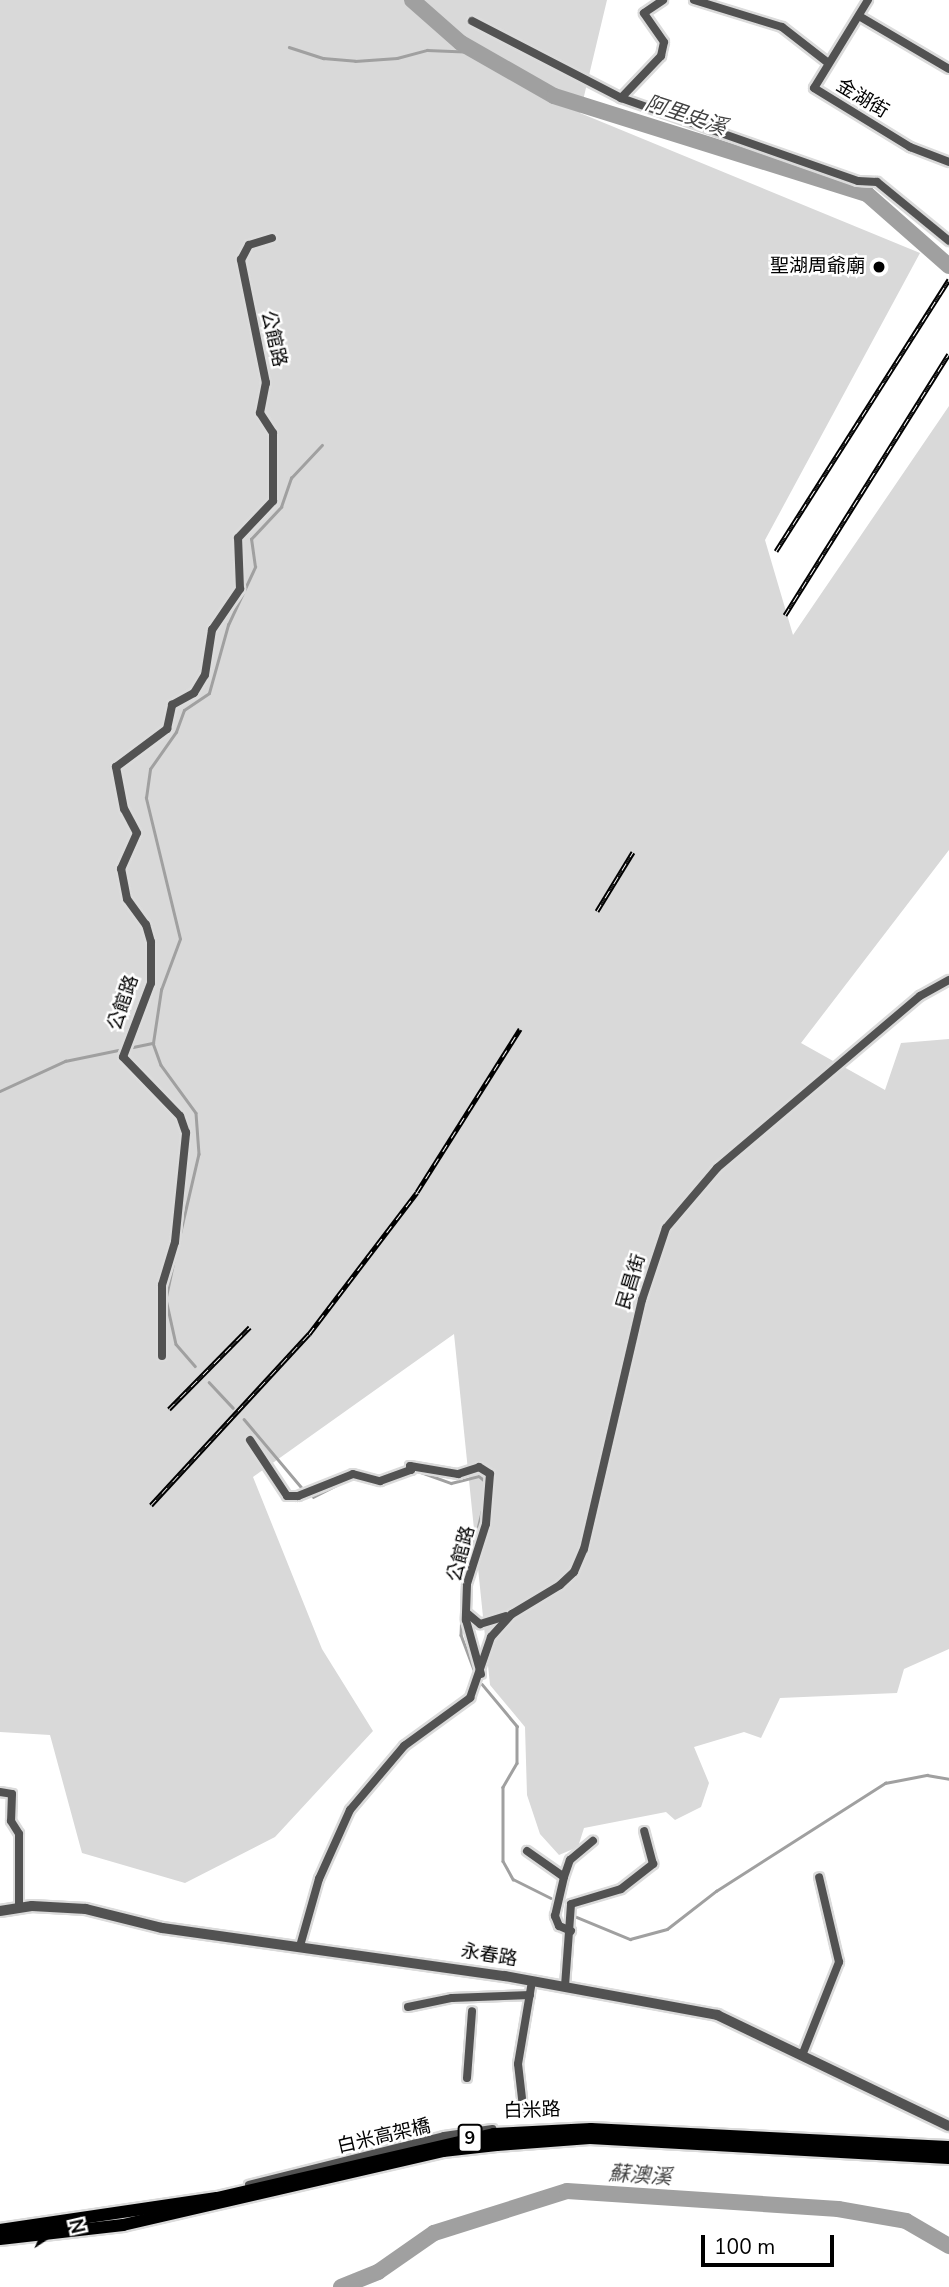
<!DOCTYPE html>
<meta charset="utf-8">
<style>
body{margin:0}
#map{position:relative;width:949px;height:2287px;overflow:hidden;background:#fff;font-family:"Nunito Sans","Noto Sans TC",sans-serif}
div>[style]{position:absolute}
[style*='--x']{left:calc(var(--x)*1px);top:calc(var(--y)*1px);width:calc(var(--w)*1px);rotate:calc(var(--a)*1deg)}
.green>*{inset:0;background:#d9d9d9}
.stream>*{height:2.5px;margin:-1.25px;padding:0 1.25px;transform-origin:1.25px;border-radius:1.25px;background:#a0a0a0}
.river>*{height:16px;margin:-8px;padding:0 8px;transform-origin:8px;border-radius:8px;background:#a0a0a0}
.minor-tunnel>*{height:8px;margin-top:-4px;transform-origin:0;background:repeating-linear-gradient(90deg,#d9d9d9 0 8px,transparent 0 12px)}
.roads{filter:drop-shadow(2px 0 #dbdbdb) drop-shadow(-2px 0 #dbdbdb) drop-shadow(0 2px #dbdbdb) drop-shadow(0 -2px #dbdbdb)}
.minor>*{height:8px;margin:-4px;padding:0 4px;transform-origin:4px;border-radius:4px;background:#525252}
.tertiary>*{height:10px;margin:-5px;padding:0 5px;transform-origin:5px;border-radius:5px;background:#525252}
.primary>*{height:12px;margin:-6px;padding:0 6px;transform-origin:6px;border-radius:6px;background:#000}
.rail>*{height:5px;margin-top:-2.5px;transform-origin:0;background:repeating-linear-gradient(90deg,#fff 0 8px,#000 0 16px);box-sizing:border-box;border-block:2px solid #000}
.dots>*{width:19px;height:19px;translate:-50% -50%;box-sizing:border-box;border:4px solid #fff;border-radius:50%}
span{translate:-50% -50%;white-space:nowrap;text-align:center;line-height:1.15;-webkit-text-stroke:5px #fff;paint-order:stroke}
.shield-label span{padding:2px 5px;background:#fff;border:2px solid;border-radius:5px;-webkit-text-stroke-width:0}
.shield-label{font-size:18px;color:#000;font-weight:700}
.street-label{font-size:19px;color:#000}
.poi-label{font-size:19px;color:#000}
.right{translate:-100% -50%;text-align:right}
.water-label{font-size:21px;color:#414141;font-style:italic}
.north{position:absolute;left:21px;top:2196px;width:70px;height:70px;-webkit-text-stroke:5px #fff;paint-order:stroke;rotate:77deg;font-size:19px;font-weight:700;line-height:28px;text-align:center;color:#000}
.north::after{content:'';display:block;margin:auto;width:24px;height:32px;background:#000;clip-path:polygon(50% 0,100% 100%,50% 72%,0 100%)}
.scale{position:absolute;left:701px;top:2235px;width:133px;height:32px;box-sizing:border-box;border:4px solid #000;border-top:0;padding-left:9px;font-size:21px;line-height:24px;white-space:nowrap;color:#000;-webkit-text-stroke:5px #fff;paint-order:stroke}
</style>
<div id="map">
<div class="green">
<i style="clip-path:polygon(0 0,607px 0,580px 113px,920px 253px,765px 540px,793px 635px,949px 406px,949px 850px,801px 1043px,885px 1090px,901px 1043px,949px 1039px,949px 1649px,904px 1669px,897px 1693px,780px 1698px,761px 1738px,744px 1732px,694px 1747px,709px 1783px,701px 1807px,675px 1820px,666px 1812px,584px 1828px,578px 1847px,559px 1855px,540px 1834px,527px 1795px,525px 1727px,490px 1685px,454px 1334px,253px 1477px,322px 1649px,373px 1731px,275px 1837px,185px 1883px,82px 1853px,50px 1735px,0 1732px)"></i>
</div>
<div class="stream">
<i style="--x:289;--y:47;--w:36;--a:18"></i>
<i style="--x:323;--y:58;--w:32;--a:5"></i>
<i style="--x:355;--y:61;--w:42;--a:-4.1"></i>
<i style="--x:397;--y:58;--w:31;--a:-15"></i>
<i style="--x:427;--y:50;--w:49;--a:2.3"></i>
<i style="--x:153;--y:1043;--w:54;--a:-81.4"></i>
<i style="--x:161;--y:990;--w:54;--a:-69.6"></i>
<i style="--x:180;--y:939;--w:145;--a:-103.6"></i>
<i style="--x:146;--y:798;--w:29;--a:-82"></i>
<i style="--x:150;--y:769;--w:45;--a:-54.9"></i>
<i style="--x:176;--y:732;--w:23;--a:-70"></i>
<i style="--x:184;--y:710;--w:30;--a:-34"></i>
<i style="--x:209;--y:693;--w:71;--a:-74.4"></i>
<i style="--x:228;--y:625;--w:64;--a:-65"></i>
<i style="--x:255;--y:567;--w:28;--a:-98"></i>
<i style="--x:251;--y:539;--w:44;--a:-46.8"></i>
<i style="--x:281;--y:507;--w:31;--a:-71"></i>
<i style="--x:291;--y:478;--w:45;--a:-46.8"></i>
<i style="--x:0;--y:1091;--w:72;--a:-24.8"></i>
<i style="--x:65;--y:1061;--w:90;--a:-11.6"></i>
<i style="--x:153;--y:1043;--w:23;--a:70"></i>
<i style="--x:161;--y:1065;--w:59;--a:53.9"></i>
<i style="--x:196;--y:1113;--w:41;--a:85.8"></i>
<i style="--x:199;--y:1154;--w:88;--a:103.1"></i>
<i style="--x:177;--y:1247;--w:53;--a:101.9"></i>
<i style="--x:166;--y:1299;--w:46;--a:77.5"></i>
<i style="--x:176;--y:1344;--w:29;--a:49"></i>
<i style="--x:209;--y:1382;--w:35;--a:47"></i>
<i style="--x:244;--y:1419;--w:92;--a:49.9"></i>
<i style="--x:418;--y:1471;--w:35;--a:20"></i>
<i style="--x:451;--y:1483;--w:29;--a:-14"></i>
<i style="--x:479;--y:1476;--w:9;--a:41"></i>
<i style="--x:313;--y:1497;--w:36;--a:-27"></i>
<i style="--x:465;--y:1580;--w:84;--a:-76.3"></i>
<i style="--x:463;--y:1586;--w:49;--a:92.3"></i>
<i style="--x:461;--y:1635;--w:43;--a:69.4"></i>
<i style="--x:482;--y:1684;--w:55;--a:50.2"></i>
<i style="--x:517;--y:1726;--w:37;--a:90"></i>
<i style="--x:517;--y:1763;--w:28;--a:120"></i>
<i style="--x:503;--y:1787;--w:74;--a:90"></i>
<i style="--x:503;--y:1861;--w:21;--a:61"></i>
<i style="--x:513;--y:1879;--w:42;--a:26.6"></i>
<i style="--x:574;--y:1916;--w:61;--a:22.3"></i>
<i style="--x:630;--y:1939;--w:38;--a:-15"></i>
<i style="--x:667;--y:1929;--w:62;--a:-37.8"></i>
<i style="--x:716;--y:1891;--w:201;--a:-32.6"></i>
<i style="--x:885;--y:1783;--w:43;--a:-10.8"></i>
<i style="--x:927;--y:1775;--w:22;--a:10"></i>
</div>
<div class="river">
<i style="--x:412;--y:0;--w:65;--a:41.3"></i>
<i style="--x:461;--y:43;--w:107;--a:29.7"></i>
<i style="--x:554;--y:96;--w:328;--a:17.4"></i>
<i style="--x:867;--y:194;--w:109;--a:41.3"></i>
<i style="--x:341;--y:2287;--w:40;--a:-22"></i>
<i style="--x:378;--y:2272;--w:68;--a:-34.9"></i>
<i style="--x:434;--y:2233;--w:139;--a:-17.5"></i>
<i style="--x:567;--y:2191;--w:272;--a:3.8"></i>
<i style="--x:838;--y:2209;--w:69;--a:10"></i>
<i style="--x:906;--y:2221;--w:50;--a:30.2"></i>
</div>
<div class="minor-tunnel">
<i style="--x:162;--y:1356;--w:122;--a:43.7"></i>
</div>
<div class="roads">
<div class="minor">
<i style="--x:694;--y:0;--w:92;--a:17.1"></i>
<i style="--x:782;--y:27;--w:57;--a:37.9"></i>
<i style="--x:868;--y:0;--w:103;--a:121.5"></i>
<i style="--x:814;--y:88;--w:113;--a:31.6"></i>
<i style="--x:910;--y:147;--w:42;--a:21"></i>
<i style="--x:859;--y:16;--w:104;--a:30.5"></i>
<i style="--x:472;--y:21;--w:168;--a:27.3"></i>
<i style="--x:621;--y:98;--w:251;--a:19.3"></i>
<i style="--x:858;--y:181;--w:19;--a:3"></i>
<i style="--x:877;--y:182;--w:93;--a:39.3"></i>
<i style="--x:621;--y:98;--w:58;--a:-46.4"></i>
<i style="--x:661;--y:56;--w:14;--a:-78"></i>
<i style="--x:664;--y:42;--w:35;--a:-125"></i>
<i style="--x:644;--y:13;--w:23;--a:-34"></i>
<i style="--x:162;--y:1356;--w:71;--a:-90"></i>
<i style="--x:162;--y:1285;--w:45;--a:-73.2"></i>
<i style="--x:175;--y:1242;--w:110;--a:-84.2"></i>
<i style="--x:186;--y:1133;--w:18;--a:-109"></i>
<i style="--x:180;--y:1116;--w:82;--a:-134"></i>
<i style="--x:123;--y:1057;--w:79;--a:-69.3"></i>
<i style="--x:151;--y:983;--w:41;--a:-90"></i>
<i style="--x:151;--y:942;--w:18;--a:-106"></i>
<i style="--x:146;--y:925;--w:32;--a:-126"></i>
<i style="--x:127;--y:899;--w:31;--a:-101"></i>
<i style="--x:121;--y:869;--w:39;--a:-66"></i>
<i style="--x:137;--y:833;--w:27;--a:-118"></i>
<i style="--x:124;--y:809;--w:43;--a:-100.8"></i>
<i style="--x:116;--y:767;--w:64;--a:-36.7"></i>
<i style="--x:167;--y:729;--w:25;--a:-78"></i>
<i style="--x:172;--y:705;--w:25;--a:-29"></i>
<i style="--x:194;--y:693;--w:21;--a:-59"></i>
<i style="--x:205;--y:675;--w:46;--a:-81.2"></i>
<i style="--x:212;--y:630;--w:50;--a:-55.7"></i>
<i style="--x:240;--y:589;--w:51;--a:-92.2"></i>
<i style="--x:238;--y:538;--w:51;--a:-46.6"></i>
<i style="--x:273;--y:501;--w:68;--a:-90"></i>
<i style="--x:273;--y:433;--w:24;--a:-123"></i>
<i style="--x:260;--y:413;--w:31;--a:-79"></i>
<i style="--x:266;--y:383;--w:126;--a:-101.5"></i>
<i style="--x:241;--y:260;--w:17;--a:-62"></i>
<i style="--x:249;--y:245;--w:24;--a:-17"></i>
<i style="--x:250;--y:1440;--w:67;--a:56.5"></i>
<i style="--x:287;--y:1496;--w:11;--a:0"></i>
<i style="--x:298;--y:1496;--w:59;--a:-21.8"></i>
<i style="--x:353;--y:1474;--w:28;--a:15"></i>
<i style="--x:380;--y:1481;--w:33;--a:-20"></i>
<i style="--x:411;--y:1470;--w:4;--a:-104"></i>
<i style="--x:410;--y:1466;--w:49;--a:9.5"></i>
<i style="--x:458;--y:1474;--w:22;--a:-18"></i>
<i style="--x:479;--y:1467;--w:13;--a:32"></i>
<i style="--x:490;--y:1474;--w:50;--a:94.6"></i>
<i style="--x:486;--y:1524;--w:63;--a:107.6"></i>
<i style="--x:467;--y:1584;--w:36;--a:92"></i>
<i style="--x:466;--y:1620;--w:56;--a:74.5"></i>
<i style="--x:468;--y:1614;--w:16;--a:40"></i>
<i style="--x:480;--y:1624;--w:27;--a:-17"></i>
<i style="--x:0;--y:1792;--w:12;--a:9"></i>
<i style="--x:12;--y:1794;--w:27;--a:92"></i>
<i style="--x:11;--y:1821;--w:15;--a:58"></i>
<i style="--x:19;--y:1834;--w:74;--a:90"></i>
<i style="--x:527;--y:1851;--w:45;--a:35.1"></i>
<i style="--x:571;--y:1931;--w:13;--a:-157"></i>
<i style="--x:559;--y:1926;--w:11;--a:-112"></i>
<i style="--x:555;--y:1916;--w:40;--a:-77"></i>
<i style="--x:564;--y:1877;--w:18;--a:-71"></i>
<i style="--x:570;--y:1860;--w:30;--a:-40"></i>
<i style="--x:300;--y:1946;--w:70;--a:-74.2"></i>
<i style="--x:319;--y:1879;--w:76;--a:-65.8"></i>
<i style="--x:350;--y:1810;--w:84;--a:-49.8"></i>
<i style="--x:404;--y:1746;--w:82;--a:-36"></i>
<i style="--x:470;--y:1698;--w:65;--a:-71"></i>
<i style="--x:491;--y:1637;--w:31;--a:-48"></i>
<i style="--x:512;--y:1614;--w:56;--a:-31.1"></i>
<i style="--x:560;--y:1585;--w:19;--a:-43"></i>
<i style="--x:574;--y:1572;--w:25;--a:-67"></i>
<i style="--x:584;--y:1549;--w:256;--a:-76.9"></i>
<i style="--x:642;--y:1300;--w:76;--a:-71.6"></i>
<i style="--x:666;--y:1228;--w:79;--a:-49.6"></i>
<i style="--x:717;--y:1168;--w:266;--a:-40.3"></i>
<i style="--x:920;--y:996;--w:33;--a:-29"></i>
<i style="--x:565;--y:1986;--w:82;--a:-85.8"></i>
<i style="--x:571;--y:1904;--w:52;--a:-16.7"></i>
<i style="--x:621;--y:1889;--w:41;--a:-38"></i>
<i style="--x:653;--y:1864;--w:34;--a:-105"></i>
<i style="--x:408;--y:2007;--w:45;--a:-11.6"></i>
<i style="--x:452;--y:1998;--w:78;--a:-2.2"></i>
<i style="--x:803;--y:2053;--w:98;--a:-68.4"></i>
<i style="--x:839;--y:1962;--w:87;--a:-103.2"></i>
<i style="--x:467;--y:2078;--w:67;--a:-85.7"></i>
<i style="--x:523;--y:2107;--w:43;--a:-96.6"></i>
<i style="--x:518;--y:2064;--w:84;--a:-80.4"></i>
<i style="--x:249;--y:2185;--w:201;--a:-14.1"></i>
<i style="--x:444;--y:2136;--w:49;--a:-8.3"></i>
</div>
<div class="tertiary">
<i style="--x:0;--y:1911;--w:32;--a:-9"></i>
<i style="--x:32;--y:1906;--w:54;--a:3.2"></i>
<i style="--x:86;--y:1909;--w:78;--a:14"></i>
<i style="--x:162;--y:1928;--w:346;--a:8"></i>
<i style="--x:505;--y:1976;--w:216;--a:10.4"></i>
<i style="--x:717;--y:2015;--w:257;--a:25.6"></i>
</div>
<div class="primary">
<i style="--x:0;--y:2230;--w:219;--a:-8.4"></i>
<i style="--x:217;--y:2198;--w:284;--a:-13"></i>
<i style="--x:494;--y:2134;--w:97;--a:-3"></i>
<i style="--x:591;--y:2129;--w:358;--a:2.9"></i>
<i style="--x:0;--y:2239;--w:124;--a:-6.5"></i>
<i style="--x:123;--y:2225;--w:328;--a:-13"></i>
<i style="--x:443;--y:2151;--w:54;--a:-6.3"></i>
<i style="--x:497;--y:2145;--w:93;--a:-4.3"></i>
<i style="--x:590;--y:2138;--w:360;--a:3.2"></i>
</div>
</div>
<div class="rail">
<i style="--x:776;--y:551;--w:322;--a:-57.5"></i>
<i style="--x:785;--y:615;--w:308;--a:-57.9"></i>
<i style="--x:597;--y:911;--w:69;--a:-58.6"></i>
<i style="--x:169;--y:1409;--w:115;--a:-45.4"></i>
<i style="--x:151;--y:1505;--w:233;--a:-47.3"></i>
<i style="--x:309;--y:1334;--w:178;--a:-52.7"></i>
<i style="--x:417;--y:1192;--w:193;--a:-57.7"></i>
</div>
<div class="dots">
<i style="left:879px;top:267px;background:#000"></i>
</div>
<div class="shield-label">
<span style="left:470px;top:2138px">9</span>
</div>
<div class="street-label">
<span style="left:862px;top:99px;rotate:31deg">金湖街</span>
<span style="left:273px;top:339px;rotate:77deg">公館路</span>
<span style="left:124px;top:1003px;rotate:-71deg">公館路</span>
<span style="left:632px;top:1282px;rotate:-73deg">民昌街</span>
<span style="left:462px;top:1554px;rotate:-75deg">公館路</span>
<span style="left:489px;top:1956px;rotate:9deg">永春路</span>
<span style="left:532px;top:2111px;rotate:-2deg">白米路</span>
<span style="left:384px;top:2137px;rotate:-13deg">白米高架橋</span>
</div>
<div class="poi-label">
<span class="right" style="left:865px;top:267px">聖湖周爺廟</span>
</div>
<div class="water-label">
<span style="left:686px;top:115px;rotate:18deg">阿里史溪</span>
<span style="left:640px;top:2175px;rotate:4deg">蘇澳溪</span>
</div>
<div class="north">N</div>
<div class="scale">100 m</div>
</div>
